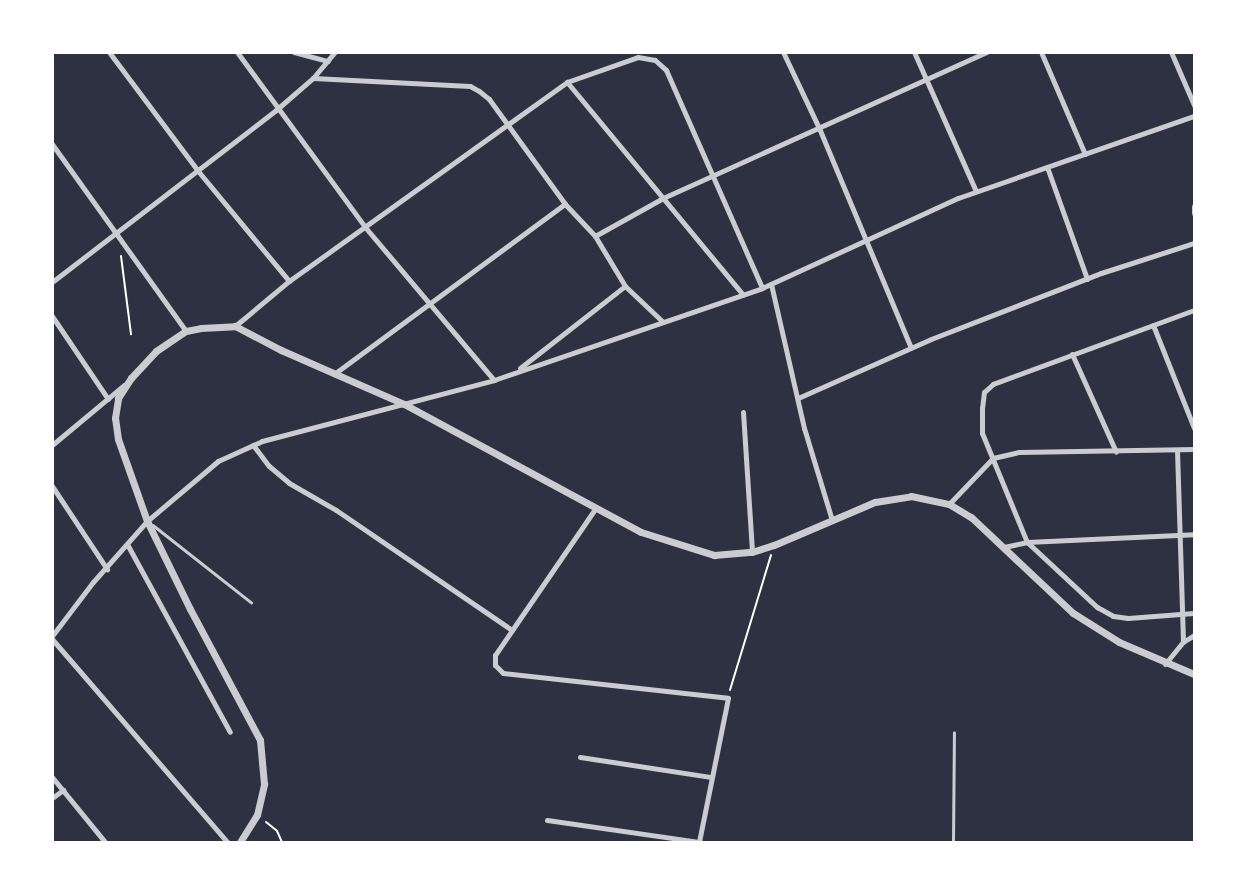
<!DOCTYPE html>
<style>
body{margin:0}
#map{position:relative;width:1247px;height:895px;overflow:hidden;background:#2d3142;font-family:Helvetica,sans-serif}
div>[style]{position:absolute}
[style*='--x']{left:calc(var(--x)*1px);top:calc(var(--y)*1px);width:calc(var(--w)*1px);rotate:calc(var(--a)*1deg)}
.path>*{height:2px;margin:-1px;padding:0 1px;transform-origin:1px;border-radius:1px;background:#fff}
.service>*{height:2.5px;margin:-1.25px;padding:0 1.25px;transform-origin:1.25px;border-radius:1.25px;background:#caccd0}
.minor>*{height:5px;margin:-2.5px;padding:0 2.5px;transform-origin:2.5px;border-radius:2.5px;background:#caccd0}
.tertiary>*{height:7px;margin:-3.5px;padding:0 3.5px;transform-origin:3.5px;border-radius:3.5px;background:#caccd0}
span{translate:-50% -50%;white-space:nowrap;text-align:center;line-height:1.15;-webkit-text-stroke:5px #fff;paint-order:stroke}
.frame{position:absolute;inset:0;border:54px solid #fff;pointer-events:none}
</style>
<div id="map">
<div class="path">
<i style="--x:121;--y:256;--w:79;--a:82.7"></i>
<i style="--x:730;--y:690;--w:141;--a:-73.1"></i>
<i style="--x:266;--y:822;--w:14;--a:39"></i>
<i style="--x:277;--y:831;--w:12;--a:66"></i>
</div>
<div class="service">
<i style="--x:153;--y:525;--w:125;--a:38.2"></i>
<i style="--x:953;--y:842;--w:109;--a:-89.5"></i>
</div>
<div class="minor">
<i style="--x:109;--y:52;--w:149;--a:53.2"></i>
<i style="--x:198;--y:171;--w:143;--a:50.4"></i>
<i style="--x:237;--y:52;--w:217;--a:53.8"></i>
<i style="--x:365;--y:227;--w:200;--a:49.9"></i>
<i style="--x:294;--y:52;--w:35;--a:15"></i>
<i style="--x:783;--y:52;--w:84;--a:64.7"></i>
<i style="--x:819;--y:128;--w:238;--a:67.3"></i>
<i style="--x:914;--y:52;--w:152;--a:66"></i>
<i style="--x:1041;--y:52;--w:111;--a:66.7"></i>
<i style="--x:1171;--y:52;--w:58;--a:66.5"></i>
<i style="--x:313;--y:78;--w:157;--a:2.9"></i>
<i style="--x:470;--y:86;--w:10;--a:29"></i>
<i style="--x:479;--y:91;--w:13;--a:39"></i>
<i style="--x:489;--y:99;--w:130;--a:54.1"></i>
<i style="--x:565;--y:204;--w:44;--a:46.8"></i>
<i style="--x:595;--y:236;--w:58;--a:59"></i>
<i style="--x:625;--y:286;--w:52;--a:43.5"></i>
<i style="--x:567;--y:82;--w:276;--a:50.4"></i>
<i style="--x:52;--y:144;--w:230;--a:54.4"></i>
<i style="--x:1047;--y:167;--w:119;--a:70.3"></i>
<i style="--x:1194;--y:206;--w:7;--a:90"></i>
<i style="--x:595;--y:236;--w:78;--a:-29.2"></i>
<i style="--x:663;--y:198;--w:355;--a:-24.3"></i>
<i style="--x:52;--y:282;--w:282;--a:-37.5"></i>
<i style="--x:276;--y:110;--w:49;--a:-40.9"></i>
<i style="--x:313;--y:78;--w:34;--a:-50"></i>
<i style="--x:771;--y:284;--w:148;--a:77.1"></i>
<i style="--x:804;--y:428;--w:96;--a:73.1"></i>
<i style="--x:1194;--y:310;--w:214;--a:159.8"></i>
<i style="--x:993;--y:384;--w:12;--a:138"></i>
<i style="--x:984;--y:392;--w:16;--a:97"></i>
<i style="--x:982;--y:408;--w:25;--a:90"></i>
<i style="--x:982;--y:433;--w:118;--a:67.6"></i>
<i style="--x:1027;--y:542;--w:96;--a:42.9"></i>
<i style="--x:1097;--y:607;--w:18;--a:29"></i>
<i style="--x:1113;--y:616;--w:15;--a:8"></i>
<i style="--x:1128;--y:618;--w:66;--a:-4.3"></i>
<i style="--x:52;--y:316;--w:100;--a:56"></i>
<i style="--x:1153;--y:325;--w:111;--a:68.3"></i>
<i style="--x:235;--y:326;--w:70;--a:-39.8"></i>
<i style="--x:289;--y:281;--w:342;--a:-35.6"></i>
<i style="--x:567;--y:82;--w:75;--a:-19.4"></i>
<i style="--x:638;--y:57;--w:17;--a:10"></i>
<i style="--x:655;--y:60;--w:15;--a:42"></i>
<i style="--x:666;--y:70;--w:238;--a:66.2"></i>
<i style="--x:1072;--y:354;--w:107;--a:65.8"></i>
<i style="--x:520;--y:368;--w:133;--a:-38"></i>
<i style="--x:334;--y:374;--w:287;--a:-36.4"></i>
<i style="--x:798;--y:398;--w:145;--a:-23.9"></i>
<i style="--x:931;--y:339;--w:182;--a:-21.2"></i>
<i style="--x:1101;--y:273;--w:98;--a:-17.9"></i>
<i style="--x:743;--y:412;--w:140;--a:86.3"></i>
<i style="--x:52;--y:445;--w:94;--a:-39.8"></i>
<i style="--x:253;--y:445;--w:26;--a:53"></i>
<i style="--x:269;--y:466;--w:26;--a:40"></i>
<i style="--x:289;--y:483;--w:54;--a:29.9"></i>
<i style="--x:336;--y:510;--w:213;--a:34.3"></i>
<i style="--x:1177;--y:450;--w:192;--a:88.2"></i>
<i style="--x:52;--y:486;--w:100;--a:56.5"></i>
<i style="--x:949;--y:504;--w:64;--a:-46.3"></i>
<i style="--x:993;--y:458;--w:27;--a:-13"></i>
<i style="--x:1019;--y:452;--w:175;--a:-1"></i>
<i style="--x:595;--y:509;--w:177;--a:124.4"></i>
<i style="--x:495;--y:655;--w:10;--a:90"></i>
<i style="--x:495;--y:665;--w:11;--a:45"></i>
<i style="--x:503;--y:673;--w:226;--a:6.3"></i>
<i style="--x:728;--y:698;--w:147;--a:101.4"></i>
<i style="--x:127;--y:544;--w:214;--a:61.3"></i>
<i style="--x:1004;--y:547;--w:24;--a:-12"></i>
<i style="--x:1027;--y:542;--w:167;--a:-2.7"></i>
<i style="--x:52;--y:636;--w:68;--a:-52.8"></i>
<i style="--x:93;--y:582;--w:81;--a:-48.5"></i>
<i style="--x:147;--y:521;--w:93;--a:-40.2"></i>
<i style="--x:218;--y:461;--w:48;--a:-24.4"></i>
<i style="--x:262;--y:441;--w:240;--a:-14.7"></i>
<i style="--x:494;--y:380;--w:283;--a:-18.9"></i>
<i style="--x:762;--y:288;--w:216;--a:-24.7"></i>
<i style="--x:958;--y:198;--w:250;--a:-19.2"></i>
<i style="--x:52;--y:639;--w:268;--a:49.2"></i>
<i style="--x:1165;--y:664;--w:28;--a:-51"></i>
<i style="--x:1183;--y:642;--w:13;--a:-32"></i>
<i style="--x:580;--y:757;--w:133;--a:8.7"></i>
<i style="--x:52;--y:777;--w:84;--a:50.8"></i>
<i style="--x:52;--y:798;--w:14;--a:-36"></i>
<i style="--x:547;--y:820;--w:155;--a:8.2"></i>
</div>
<div class="tertiary">
<i style="--x:240;--y:842;--w:32;--a:-58"></i>
<i style="--x:257;--y:815;--w:32;--a:-77"></i>
<i style="--x:264;--y:784;--w:44;--a:-95.2"></i>
<i style="--x:260;--y:740;--w:149;--a:-118.1"></i>
<i style="--x:190;--y:609;--w:98;--a:-116"></i>
<i style="--x:147;--y:521;--w:87;--a:-109.5"></i>
<i style="--x:118;--y:439;--w:21;--a:-98"></i>
<i style="--x:115;--y:418;--w:20;--a:-81"></i>
<i style="--x:118;--y:398;--w:24;--a:-57"></i>
<i style="--x:131;--y:378;--w:37;--a:-47"></i>
<i style="--x:156;--y:351;--w:36;--a:-34"></i>
<i style="--x:186;--y:331;--w:15;--a:-11"></i>
<i style="--x:201;--y:328;--w:34;--a:-3"></i>
<i style="--x:235;--y:326;--w:52;--a:27.6"></i>
<i style="--x:281;--y:350;--w:134;--a:23.7"></i>
<i style="--x:404;--y:404;--w:269;--a:28.4"></i>
<i style="--x:641;--y:532;--w:77;--a:17.5"></i>
<i style="--x:714;--y:555;--w:38;--a:-5"></i>
<i style="--x:752;--y:552;--w:23;--a:-18"></i>
<i style="--x:774;--y:545;--w:110;--a:-23.1"></i>
<i style="--x:875;--y:502;--w:36;--a:-9"></i>
<i style="--x:911;--y:496;--w:39;--a:12"></i>
<i style="--x:949;--y:504;--w:26;--a:31"></i>
<i style="--x:971;--y:517;--w:140;--a:43.3"></i>
<i style="--x:1073;--y:613;--w:54;--a:32.2"></i>
<i style="--x:1119;--y:642;--w:82;--a:23.1"></i>
</div>
<div class="frame"></div>
</div>
